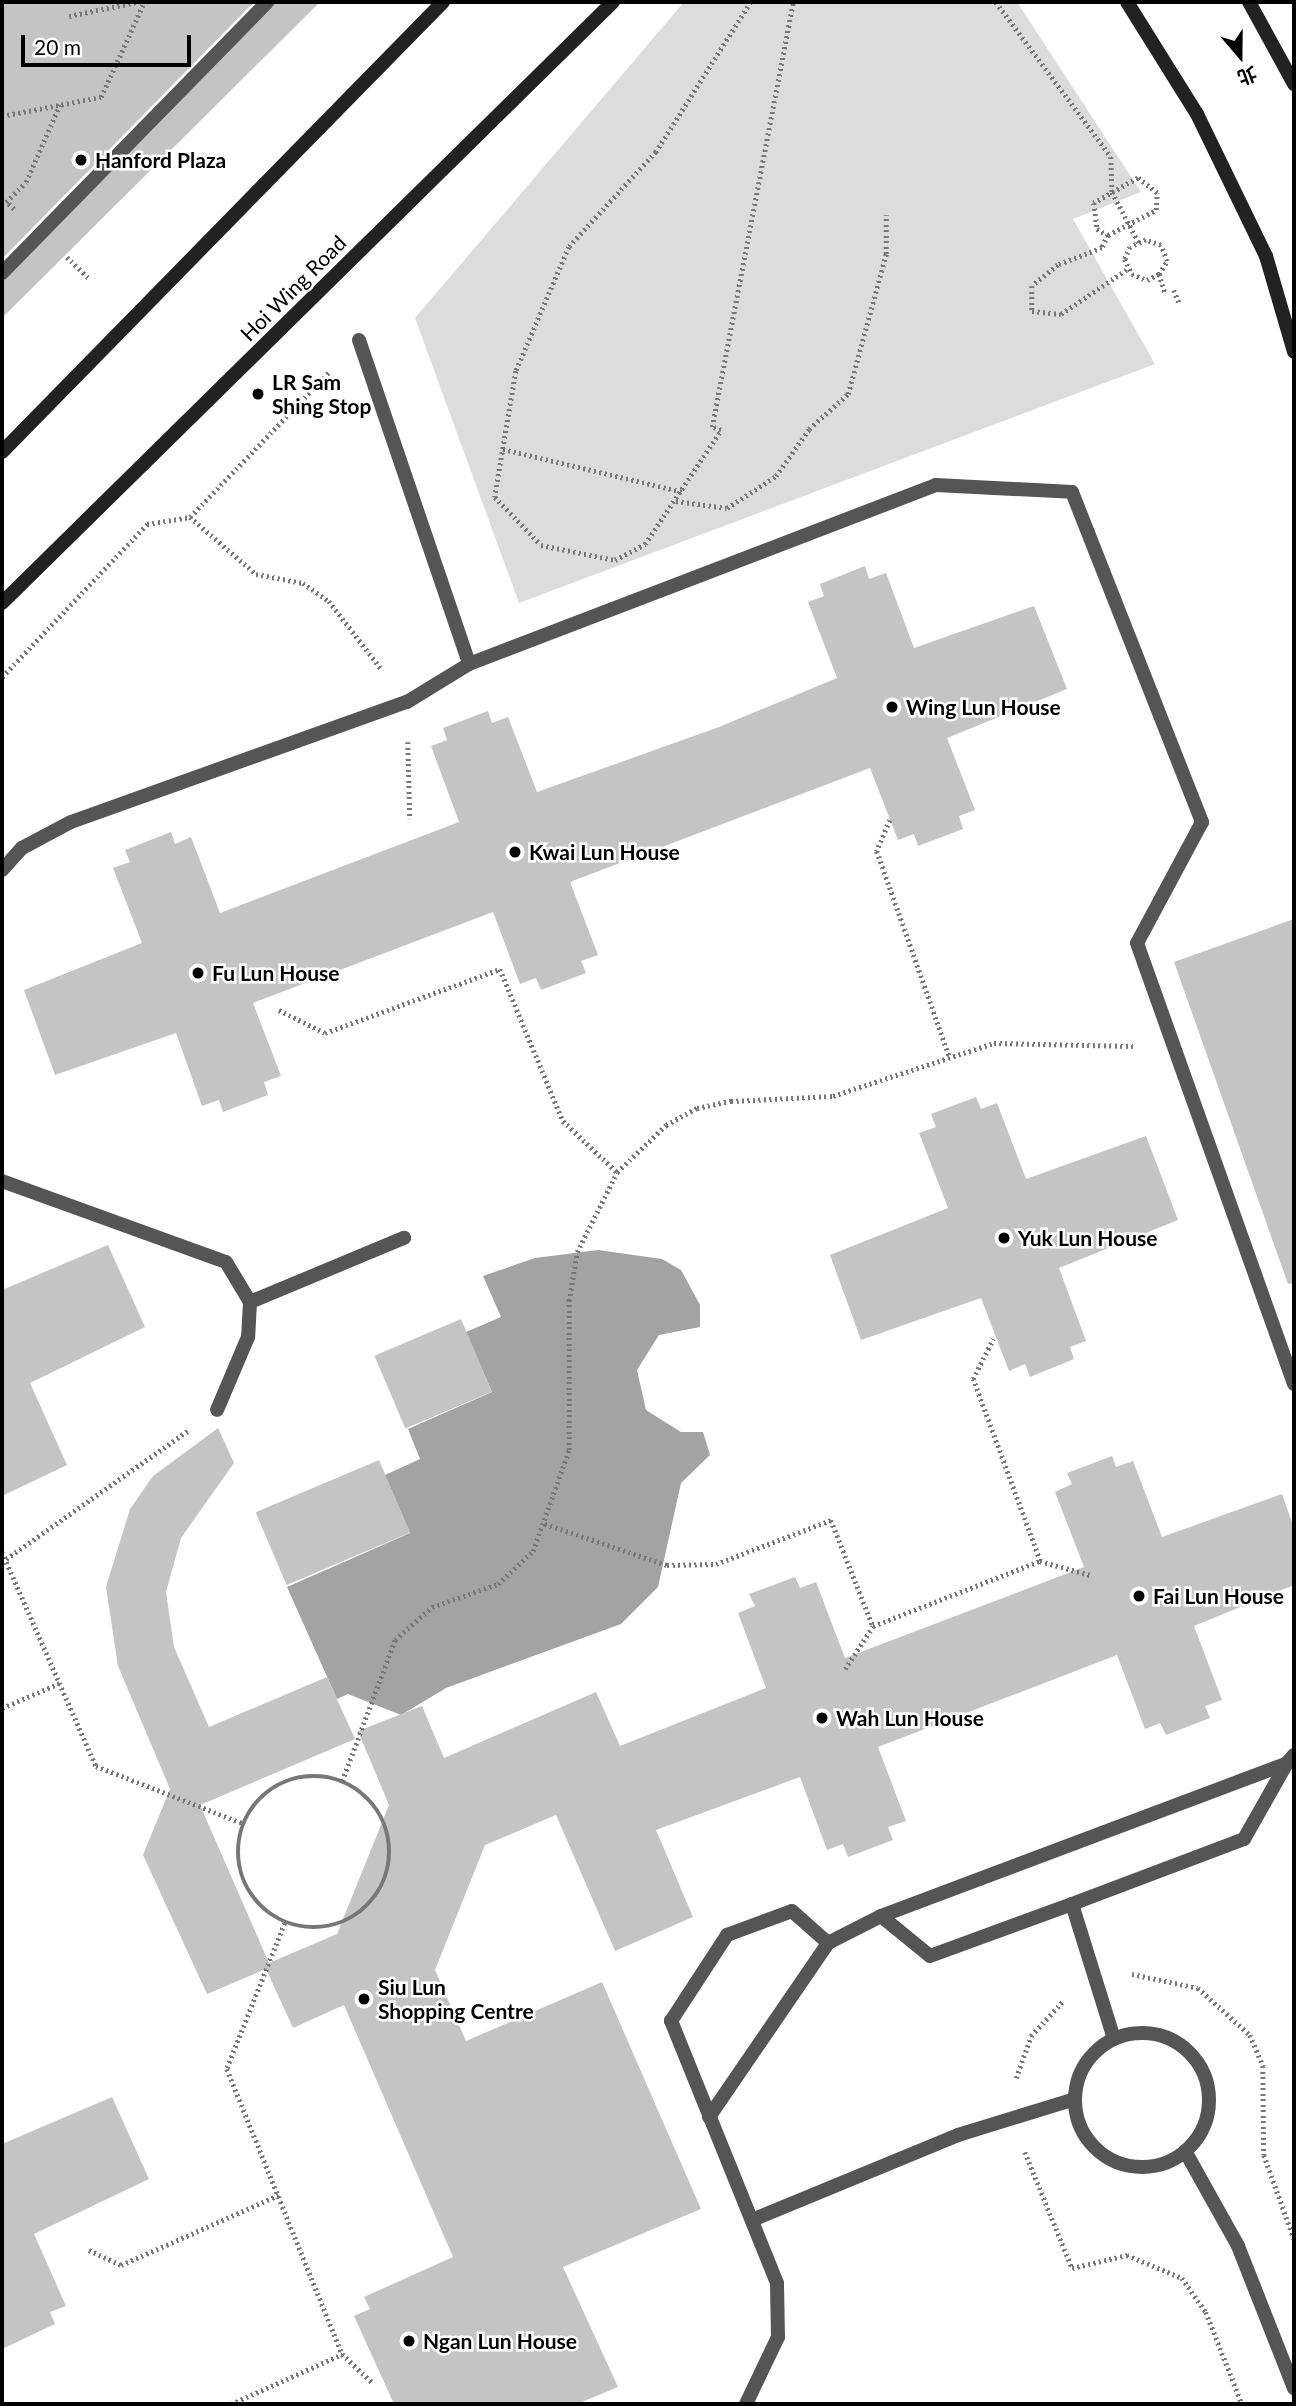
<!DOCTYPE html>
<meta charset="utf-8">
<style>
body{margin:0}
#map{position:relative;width:1296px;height:2406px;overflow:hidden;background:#fff;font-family:Lato,"Noto Sans TC",sans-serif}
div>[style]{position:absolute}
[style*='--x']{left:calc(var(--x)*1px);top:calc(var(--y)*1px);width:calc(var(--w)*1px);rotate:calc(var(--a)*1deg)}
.green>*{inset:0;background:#dcdcdc}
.water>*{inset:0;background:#a3a3a3}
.building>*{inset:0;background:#c4c4c4;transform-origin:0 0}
.path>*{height:4.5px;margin-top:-2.25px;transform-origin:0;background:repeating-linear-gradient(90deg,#777 0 2px,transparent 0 5.5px)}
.path>.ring{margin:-2.25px;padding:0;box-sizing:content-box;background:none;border:4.5px solid #777;border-radius:50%}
.service>*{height:14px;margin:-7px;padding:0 7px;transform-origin:7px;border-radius:7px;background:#555}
.minor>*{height:14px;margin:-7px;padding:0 7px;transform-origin:7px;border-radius:7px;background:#555}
.minor>.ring{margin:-7px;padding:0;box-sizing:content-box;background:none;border:14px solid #555;border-radius:50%}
.secondary>*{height:14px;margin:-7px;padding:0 7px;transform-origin:7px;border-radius:7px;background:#222}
.service-bridge>*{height:14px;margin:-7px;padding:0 7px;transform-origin:7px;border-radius:7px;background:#555}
.dots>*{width:19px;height:19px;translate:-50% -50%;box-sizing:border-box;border:4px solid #fff;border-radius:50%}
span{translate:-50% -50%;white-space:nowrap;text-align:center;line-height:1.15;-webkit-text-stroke:5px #fff;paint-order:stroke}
.poi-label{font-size:21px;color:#000;font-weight:700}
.left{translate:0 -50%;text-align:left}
.street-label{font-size:21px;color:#000}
.frame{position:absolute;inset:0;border:4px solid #000;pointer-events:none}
.north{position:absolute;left:1205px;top:21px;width:70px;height:70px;-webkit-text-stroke:5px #fff;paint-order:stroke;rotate:160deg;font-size:19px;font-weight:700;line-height:28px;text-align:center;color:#000}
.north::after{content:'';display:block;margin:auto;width:24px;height:32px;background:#000;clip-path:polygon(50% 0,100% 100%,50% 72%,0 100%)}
.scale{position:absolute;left:21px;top:35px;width:170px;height:32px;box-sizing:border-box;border:4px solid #000;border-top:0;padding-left:9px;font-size:21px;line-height:24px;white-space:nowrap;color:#000;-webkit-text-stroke:5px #fff;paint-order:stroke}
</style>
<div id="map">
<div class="green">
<i style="clip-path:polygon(684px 2px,1017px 2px,1141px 192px,1073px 219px,1155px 364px,519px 603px,415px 318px)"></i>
</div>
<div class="water">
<i style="clip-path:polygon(598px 1250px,662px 1259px,681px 1270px,700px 1305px,700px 1327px,659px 1335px,637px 1370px,646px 1410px,681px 1432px,703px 1432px,710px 1455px,681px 1483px,658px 1587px,621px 1624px,446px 1688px,401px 1715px,348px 1694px,337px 1699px,287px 1587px,410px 1533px,385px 1475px,420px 1459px,408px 1429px,492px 1392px,466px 1332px,501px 1317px,483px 1276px,535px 1258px)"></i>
</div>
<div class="building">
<i style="clip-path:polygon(2px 2px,254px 2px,2px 259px)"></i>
<i style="clip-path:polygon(276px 2px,320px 2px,2px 318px,2px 282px)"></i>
<i style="clip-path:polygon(865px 566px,869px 579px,886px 573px,914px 648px,1034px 606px,1067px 689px,947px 738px,975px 810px,959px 816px,963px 829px,918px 846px,914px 834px,898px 840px,870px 768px,570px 882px,598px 955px,581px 961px,586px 973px,541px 990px,536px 978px,520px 984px,493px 912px,253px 1003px,281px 1076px,264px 1082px,268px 1095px,223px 1112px,219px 1100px,202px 1106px,176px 1033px,55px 1075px,24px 990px,142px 943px,113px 868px,130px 862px,125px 850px,171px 832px,175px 844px,191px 837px,220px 913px,459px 822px,431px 746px,447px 740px,443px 728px,488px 711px,492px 723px,508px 717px,537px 792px,719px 727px,837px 678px,808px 602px,824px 596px,820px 584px)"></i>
<i style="clip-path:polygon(1294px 919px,1294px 1283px,1288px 1284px,1174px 962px)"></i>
<i style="clip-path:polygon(976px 1097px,981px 1109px,997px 1103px,1026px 1179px,1146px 1136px,1178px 1220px,1059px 1268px,1086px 1341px,1070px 1347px,1074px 1359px,1030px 1377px,1025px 1364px,1009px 1371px,981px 1298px,861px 1340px,830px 1255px,948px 1208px,919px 1133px,936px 1127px,931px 1114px)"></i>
<i style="clip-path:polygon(108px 1245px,145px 1327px,30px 1383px,67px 1465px,2px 1496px,2px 1290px)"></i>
<i style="left:461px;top:1319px;width:79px;height:94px;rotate:67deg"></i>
<i style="clip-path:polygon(218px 1428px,234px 1463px,181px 1538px,166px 1592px,174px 1647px,209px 1727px,327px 1677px,355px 1739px,200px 1805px,269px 1963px,337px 1934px,389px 1805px,358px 1731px,422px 1706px,444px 1758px,596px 1692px,620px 1746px,766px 1688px,738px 1613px,755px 1606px,749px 1594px,795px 1577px,800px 1588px,816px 1582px,845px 1658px,1084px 1567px,1055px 1492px,1072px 1484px,1067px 1473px,1112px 1456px,1116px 1467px,1133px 1461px,1162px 1537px,1282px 1494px,1294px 1528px,1294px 1585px,1194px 1626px,1222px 1700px,1205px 1706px,1210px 1718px,1166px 1735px,1160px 1723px,1145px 1729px,1117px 1655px,878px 1747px,906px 1821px,888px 1827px,893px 1840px,848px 1857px,843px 1844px,827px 1850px,800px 1777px,656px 1830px,693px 1917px,615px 1951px,556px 1815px,485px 1845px,435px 1970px,466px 2041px,602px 1982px,701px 2209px,563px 2267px,618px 2387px,577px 2404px,394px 2404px,354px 2316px,370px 2309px,364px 2297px,453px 2257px,344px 2005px,293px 2028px,266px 1969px,207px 1994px,143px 1855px,170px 1789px,118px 1666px,106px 1587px,130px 1509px,153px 1476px)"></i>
<i style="left:379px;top:1460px;width:79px;height:134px;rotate:67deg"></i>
<i style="clip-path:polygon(112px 2097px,149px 2179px,34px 2234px,66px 2306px,50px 2312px,55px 2324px,2px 2349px,2px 2144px)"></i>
</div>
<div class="path">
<i style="--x:751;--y:2;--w:178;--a:122.3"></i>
<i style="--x:656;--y:152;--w:129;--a:132.5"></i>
<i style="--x:569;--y:247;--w:135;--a:113.1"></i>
<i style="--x:516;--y:371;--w:128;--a:99.5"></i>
<i style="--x:495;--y:497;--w:66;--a:46.2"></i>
<i style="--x:541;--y:545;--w:76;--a:11.5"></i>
<i style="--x:615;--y:560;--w:34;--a:-28"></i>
<i style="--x:645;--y:544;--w:137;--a:-56.3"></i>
<i style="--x:721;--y:430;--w:9;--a:-162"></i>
<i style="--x:712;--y:427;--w:433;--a:-79.2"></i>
<i style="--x:996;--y:2;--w:193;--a:53.4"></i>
<i style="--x:1111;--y:157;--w:35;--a:88"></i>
<i style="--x:1112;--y:192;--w:58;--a:62.1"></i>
<i style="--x:69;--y:16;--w:69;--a:-11.6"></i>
<i style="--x:2;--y:116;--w:101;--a:-10.9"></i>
<i style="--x:101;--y:97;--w:104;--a:-65.6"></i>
<i style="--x:14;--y:209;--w:11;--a:-139"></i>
<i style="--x:6;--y:202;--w:28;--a:-45"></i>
<i style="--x:26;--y:182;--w:85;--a:-66.4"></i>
<i style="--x:1108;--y:235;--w:54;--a:-27.5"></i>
<i style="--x:1156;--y:210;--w:17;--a:-87"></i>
<i style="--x:1157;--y:193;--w:24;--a:-142"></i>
<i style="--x:1138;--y:178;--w:51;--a:150.4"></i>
<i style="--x:1094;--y:203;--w:26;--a:83"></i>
<i style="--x:1097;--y:229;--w:13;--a:29"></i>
<i style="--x:1108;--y:235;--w:14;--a:115"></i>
<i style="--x:1102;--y:248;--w:47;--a:158.9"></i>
<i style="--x:1058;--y:265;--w:33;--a:141"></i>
<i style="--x:1032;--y:286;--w:25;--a:90"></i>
<i style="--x:1032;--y:311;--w:29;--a:6"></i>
<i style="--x:1061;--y:314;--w:82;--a:-34.1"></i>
<i style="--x:67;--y:257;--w:30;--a:44"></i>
<i style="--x:1159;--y:274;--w:15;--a:-58"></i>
<i style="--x:1167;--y:261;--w:17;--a:-111"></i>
<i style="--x:1161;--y:245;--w:16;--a:-162"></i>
<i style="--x:1146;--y:240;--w:17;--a:156"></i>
<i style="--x:1130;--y:247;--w:13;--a:113"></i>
<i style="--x:1125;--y:259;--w:17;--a:65"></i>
<i style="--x:1132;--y:274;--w:16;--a:22"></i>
<i style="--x:1147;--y:280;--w:13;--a:-27"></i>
<i style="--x:1159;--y:274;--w:20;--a:72"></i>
<i style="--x:1174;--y:290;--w:16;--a:68"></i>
<i style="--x:503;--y:449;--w:185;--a:13.4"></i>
<i style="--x:676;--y:501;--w:51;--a:7.8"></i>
<i style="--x:727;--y:508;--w:59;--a:-33.1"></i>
<i style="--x:776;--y:476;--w:57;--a:-54.9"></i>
<i style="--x:809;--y:429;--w:52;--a:-41.9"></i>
<i style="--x:848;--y:394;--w:145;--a:-74.8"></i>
<i style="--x:886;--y:254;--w:39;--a:-90"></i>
<i style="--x:190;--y:517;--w:202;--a:-46.2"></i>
<i style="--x:2;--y:677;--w:211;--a:-46.5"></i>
<i style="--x:147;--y:524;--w:44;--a:-9.2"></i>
<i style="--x:190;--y:517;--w:87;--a:40.8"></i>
<i style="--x:256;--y:574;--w:48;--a:10.8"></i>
<i style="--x:303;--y:583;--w:32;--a:35"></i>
<i style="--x:329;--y:601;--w:88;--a:52.4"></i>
<i style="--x:408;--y:742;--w:77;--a:88.5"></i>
<i style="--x:890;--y:820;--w:34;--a:113"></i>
<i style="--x:877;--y:851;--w:217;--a:70.6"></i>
<i style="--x:279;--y:1010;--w:51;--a:26.6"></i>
<i style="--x:325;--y:1033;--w:186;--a:-20.1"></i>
<i style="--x:500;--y:969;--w:165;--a:67.5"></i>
<i style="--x:563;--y:1121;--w:74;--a:43.4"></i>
<i style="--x:545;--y:1524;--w:129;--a:18.6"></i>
<i style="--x:667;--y:1565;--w:49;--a:-1.2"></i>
<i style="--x:716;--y:1564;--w:123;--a:-20.9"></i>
<i style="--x:831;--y:1520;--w:114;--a:68.4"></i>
<i style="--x:873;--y:1626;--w:179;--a:-21.3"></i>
<i style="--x:1040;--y:1561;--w:194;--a:-110.2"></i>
<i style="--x:973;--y:1379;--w:45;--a:-63.4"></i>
<i style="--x:2;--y:1552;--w:234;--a:66.3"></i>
<i style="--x:96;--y:1766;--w:157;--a:21.3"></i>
<i style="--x:6;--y:1559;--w:224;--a:-35.2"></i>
<i style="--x:1040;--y:1561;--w:52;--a:15.6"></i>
<i style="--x:845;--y:1669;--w:51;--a:-56.9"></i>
<i style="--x:2;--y:1708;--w:63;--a:-23.3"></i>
<i class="ring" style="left:238px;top:1776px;width:147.5px;height:147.5px"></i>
<i style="--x:342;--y:1781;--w:151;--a:-69.4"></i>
<i style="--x:395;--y:1640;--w:50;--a:-41.7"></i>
<i style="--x:432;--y:1607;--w:70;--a:-19.2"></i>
<i style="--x:498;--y:1584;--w:48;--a:-43.3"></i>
<i style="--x:533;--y:1551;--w:107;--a:-70.4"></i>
<i style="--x:569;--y:1450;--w:149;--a:-90"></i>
<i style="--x:569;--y:1301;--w:50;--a:-80.7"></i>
<i style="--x:577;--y:1252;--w:89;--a:-63.4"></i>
<i style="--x:617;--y:1172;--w:68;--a:-43.8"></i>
<i style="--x:666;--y:1125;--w:35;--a:-29"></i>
<i style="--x:697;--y:1108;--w:35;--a:-12"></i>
<i style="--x:731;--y:1101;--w:102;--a:-2.8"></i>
<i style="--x:833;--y:1096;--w:169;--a:-18.2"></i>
<i style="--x:994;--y:1043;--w:139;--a:1.2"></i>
<i style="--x:285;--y:1923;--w:157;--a:111.7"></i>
<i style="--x:227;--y:2069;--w:307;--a:68"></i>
<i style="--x:342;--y:2354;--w:44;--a:43.2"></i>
<i style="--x:1132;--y:1974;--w:67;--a:12"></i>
<i style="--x:1198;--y:1988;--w:70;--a:42.1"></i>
<i style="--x:1250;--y:2035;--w:34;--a:67"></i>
<i style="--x:1263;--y:2066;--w:89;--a:89.4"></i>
<i style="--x:1264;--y:2155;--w:89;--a:70.3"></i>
<i style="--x:1016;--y:2078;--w:45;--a:-70.3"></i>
<i style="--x:1031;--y:2036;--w:47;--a:-47.6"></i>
<i style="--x:1025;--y:2152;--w:125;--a:67.9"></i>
<i style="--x:1072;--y:2268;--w:57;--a:-13.3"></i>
<i style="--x:1127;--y:2255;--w:60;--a:22.7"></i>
<i style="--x:1182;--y:2278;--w:42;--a:54.8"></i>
<i style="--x:1206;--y:2312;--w:99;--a:68.6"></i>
<i style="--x:89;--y:2250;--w:35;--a:25"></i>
<i style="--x:121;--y:2265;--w:175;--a:-23.9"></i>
<i style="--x:231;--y:2404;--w:122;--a:-24.2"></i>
</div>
<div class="service">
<i style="--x:359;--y:340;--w:342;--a:71.2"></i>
<i style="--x:2;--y:870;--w:30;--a:-48"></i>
<i style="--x:22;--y:848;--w:55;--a:-28"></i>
<i style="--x:71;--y:822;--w:357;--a:-19.7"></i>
<i style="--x:407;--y:702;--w:73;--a:-31.5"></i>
<i style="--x:469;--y:664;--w:500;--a:-20.97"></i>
<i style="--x:936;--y:485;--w:136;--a:2.9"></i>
<i style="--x:1072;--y:492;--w:355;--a:68.5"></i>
<i style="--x:1202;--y:822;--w:137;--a:118.2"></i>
<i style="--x:1137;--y:943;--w:468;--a:70.4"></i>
<i style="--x:2;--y:1181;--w:238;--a:19.9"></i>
<i style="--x:226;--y:1262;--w:47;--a:59"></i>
<i style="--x:250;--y:1302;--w:35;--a:93"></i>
<i style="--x:248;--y:1337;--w:79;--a:113"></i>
<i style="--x:250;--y:1302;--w:167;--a:-22.6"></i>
<i style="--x:1072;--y:1904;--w:141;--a:72.7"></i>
<i style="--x:881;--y:1916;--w:63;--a:39.2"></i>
<i style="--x:930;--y:1956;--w:151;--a:-20.1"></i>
<i style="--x:1072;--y:1904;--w:184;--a:-20.7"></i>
<i style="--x:1244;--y:1839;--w:87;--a:-60.5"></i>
<i style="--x:709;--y:2117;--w:211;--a:-55.6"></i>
<i style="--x:828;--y:1943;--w:59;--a:-27"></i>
<i style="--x:881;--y:1916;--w:434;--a:-20.6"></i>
<i style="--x:1287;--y:1763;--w:11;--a:-49"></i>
<i style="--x:752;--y:2220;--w:223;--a:-22.4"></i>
<i style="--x:958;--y:2135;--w:122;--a:-17.1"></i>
<i style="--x:746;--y:2404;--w:74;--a:-64.5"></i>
<i style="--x:778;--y:2337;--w:54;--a:-91.1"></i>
<i style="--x:777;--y:2283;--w:283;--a:-112"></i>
<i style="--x:671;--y:2021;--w:103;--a:-56.9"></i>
<i style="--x:727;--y:1935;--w:69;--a:-20.3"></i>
<i style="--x:792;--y:1911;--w:48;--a:41.6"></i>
</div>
<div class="minor">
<i class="ring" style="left:1075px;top:2033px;width:120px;height:120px"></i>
<i style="--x:1185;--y:2151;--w:109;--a:60.8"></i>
<i style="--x:1238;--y:2246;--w:153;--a:68.5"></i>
</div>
<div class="secondary">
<i style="--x:1127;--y:2;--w:132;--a:58"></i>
<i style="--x:1197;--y:114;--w:158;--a:64.1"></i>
<i style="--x:1266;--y:256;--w:100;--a:73.7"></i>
<i style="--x:1249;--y:2;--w:94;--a:61.2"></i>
<i style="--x:2;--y:452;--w:630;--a:-45.58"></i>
<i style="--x:2;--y:603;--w:857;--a:-44.53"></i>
</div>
<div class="service-bridge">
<i style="--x:2;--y:273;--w:379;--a:-45.6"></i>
</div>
<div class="dots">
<i style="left:81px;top:160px;background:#000"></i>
<i style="left:258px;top:394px;background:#000"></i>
<i style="left:892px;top:707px;background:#000"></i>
<i style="left:515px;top:852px;background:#000"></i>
<i style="left:198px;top:973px;background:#000"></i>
<i style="left:1004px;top:1238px;background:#000"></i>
<i style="left:1139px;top:1596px;background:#000"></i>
<i style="left:822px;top:1718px;background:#000"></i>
<i style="left:364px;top:1999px;background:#000"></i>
<i style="left:409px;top:2341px;background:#000"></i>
</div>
<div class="poi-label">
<span class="left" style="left:95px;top:160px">Hanford Plaza</span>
<span class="left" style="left:272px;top:394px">LR Sam<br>Shing Stop</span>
<span class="left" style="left:906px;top:707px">Wing Lun House</span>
<span class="left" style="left:529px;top:852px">Kwai Lun House</span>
<span class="left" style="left:212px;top:973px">Fu Lun House</span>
<span class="left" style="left:1018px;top:1238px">Yuk Lun House</span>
<span class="left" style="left:1153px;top:1596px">Fai Lun House</span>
<span class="left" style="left:836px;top:1718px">Wah Lun House</span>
<span class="left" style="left:378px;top:1999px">Siu Lun<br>Shopping Centre</span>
<span class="left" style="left:423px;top:2341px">Ngan Lun House</span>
</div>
<div class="street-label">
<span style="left:293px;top:288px;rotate:-45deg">Hoi Wing Road</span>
</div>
<div class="frame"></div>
<div class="north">北</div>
<div class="scale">20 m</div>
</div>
